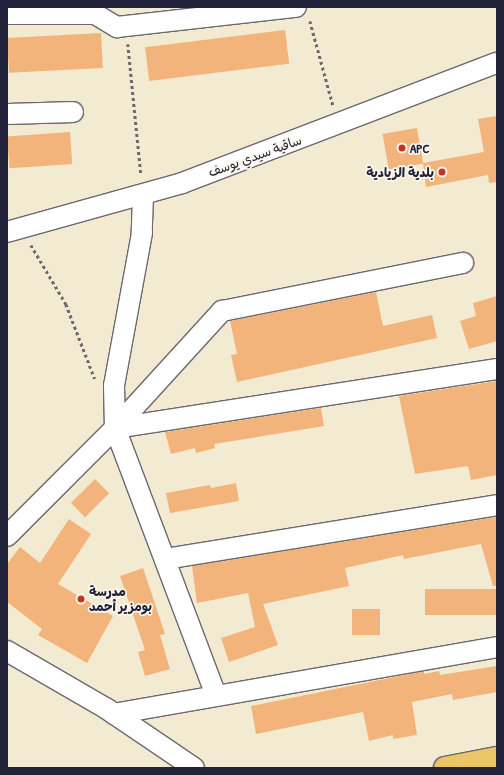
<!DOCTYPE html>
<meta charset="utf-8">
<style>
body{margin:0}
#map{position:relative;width:504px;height:775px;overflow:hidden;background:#f2ead1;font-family:"Patrick Hand","Playpen Sans Arabic",sans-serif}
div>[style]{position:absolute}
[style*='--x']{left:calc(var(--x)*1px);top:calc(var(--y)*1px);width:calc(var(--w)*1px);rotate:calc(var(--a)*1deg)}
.building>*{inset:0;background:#f2b47a;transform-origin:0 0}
.path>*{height:2.5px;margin-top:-1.25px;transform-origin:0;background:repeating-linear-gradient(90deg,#6b6870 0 3px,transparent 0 6px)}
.roads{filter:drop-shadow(1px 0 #6b6870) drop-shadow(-1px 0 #6b6870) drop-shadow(0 1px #6b6870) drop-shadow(0 -1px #6b6870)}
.minor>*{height:20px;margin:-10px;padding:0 10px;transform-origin:10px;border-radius:10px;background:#fff}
.major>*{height:22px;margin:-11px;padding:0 11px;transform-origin:11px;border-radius:11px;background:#ecc569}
.dots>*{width:11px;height:11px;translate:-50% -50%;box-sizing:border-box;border:2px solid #fbf7ec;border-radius:50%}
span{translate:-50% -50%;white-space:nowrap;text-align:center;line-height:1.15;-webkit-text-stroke:3.5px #fbf7ec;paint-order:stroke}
.poi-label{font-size:13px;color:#22223b;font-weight:700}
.left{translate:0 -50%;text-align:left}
.right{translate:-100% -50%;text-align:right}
.street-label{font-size:13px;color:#22223b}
.frame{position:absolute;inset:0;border:8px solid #22223b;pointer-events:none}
</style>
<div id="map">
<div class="building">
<i style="left:285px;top:30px;width:34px;height:141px;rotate:83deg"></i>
<i style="left:101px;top:33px;width:35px;height:94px;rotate:87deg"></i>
<i style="clip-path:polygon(497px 116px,497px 182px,489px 183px,488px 175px,426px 187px,423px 163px,484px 152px,478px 119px)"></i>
<i style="left:417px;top:128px;width:36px;height:35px;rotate:80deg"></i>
<i style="left:70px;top:132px;width:32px;height:63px;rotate:86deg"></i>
<i style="clip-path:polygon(376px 292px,383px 326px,432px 315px,437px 338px,237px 382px,231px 355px,237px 354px,230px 321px)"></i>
<i style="clip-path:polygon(497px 296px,497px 341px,469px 349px,460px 321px,476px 316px,473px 303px)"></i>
<i style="clip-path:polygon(497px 381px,497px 475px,471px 480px,468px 466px,415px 474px,399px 396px)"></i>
<i style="clip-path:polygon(321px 408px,324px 426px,214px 444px,215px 448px,196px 453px,195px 448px,171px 454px,165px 432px)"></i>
<i style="left:95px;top:479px;width:20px;height:34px;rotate:45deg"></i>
<i style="clip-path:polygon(236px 483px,239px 501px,170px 513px,166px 493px,210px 485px,211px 488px)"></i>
<i style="clip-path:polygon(496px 517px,497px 586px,493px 586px,481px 544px,404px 559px,403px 555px,345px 568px,349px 586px,263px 604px,278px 645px,229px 662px,221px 638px,255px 627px,248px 593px,197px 603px,192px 566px)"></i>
<i style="clip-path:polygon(69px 519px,91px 534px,58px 584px,113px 616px,87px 663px,38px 635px,42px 629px,7px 602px,7px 564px,20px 547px,40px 563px)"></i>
<i style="clip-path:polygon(143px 568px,165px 634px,160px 635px,170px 669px,145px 676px,138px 652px,145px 650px,120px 576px)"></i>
<i style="left:497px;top:589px;width:26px;height:72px;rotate:90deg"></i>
<i style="left:352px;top:609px;width:28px;height:26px"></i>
<i style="clip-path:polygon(497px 666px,497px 692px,453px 700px,452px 694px,412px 702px,417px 735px,393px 739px,393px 735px,369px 741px,363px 712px,256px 734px,251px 706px,424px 671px,424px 674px,439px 671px,440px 675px)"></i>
</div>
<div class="path">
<i style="--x:310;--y:21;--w:87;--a:74.7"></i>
<i style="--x:128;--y:44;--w:131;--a:84.3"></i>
<i style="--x:31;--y:245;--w:69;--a:59.3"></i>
<i style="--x:66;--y:304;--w:80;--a:68.9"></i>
</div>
<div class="roads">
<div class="minor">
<i style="--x:7;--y:14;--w:88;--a:0"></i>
<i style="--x:95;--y:14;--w:26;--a:31"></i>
<i style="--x:117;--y:27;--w:180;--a:-6.4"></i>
<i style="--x:7;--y:114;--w:66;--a:-1.7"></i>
<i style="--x:143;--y:195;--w:38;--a:92"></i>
<i style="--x:142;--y:233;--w:155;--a:100.4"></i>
<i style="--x:114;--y:385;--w:43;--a:88.7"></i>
<i style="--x:115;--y:428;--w:285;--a:69.3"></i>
<i style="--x:7;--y:232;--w:182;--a:-15.6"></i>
<i style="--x:182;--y:183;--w:337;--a:-20.9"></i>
<i style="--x:115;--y:428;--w:387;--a:-8.8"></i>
<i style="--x:7;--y:536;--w:153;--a:-45"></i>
<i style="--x:115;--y:428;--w:159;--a:-47.6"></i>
<i style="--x:222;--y:311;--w:246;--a:-11.3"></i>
<i style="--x:165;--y:559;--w:336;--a:-9.2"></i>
<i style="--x:7;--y:651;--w:116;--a:30.1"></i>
<i style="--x:107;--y:709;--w:105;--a:34.1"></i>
<i style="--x:114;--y:714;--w:389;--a:-9.9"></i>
</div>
<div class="major">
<i style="--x:445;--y:768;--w:53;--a:-10.9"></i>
</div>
</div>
<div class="dots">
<i style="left:402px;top:148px;background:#c8321e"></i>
<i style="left:442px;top:172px;background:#c8321e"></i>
<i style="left:81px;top:599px;background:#c8321e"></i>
</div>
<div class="poi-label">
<span class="left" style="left:410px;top:148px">APC</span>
<span class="right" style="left:434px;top:172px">بلدية الزيادية</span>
<span class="left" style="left:89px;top:599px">مدرسة<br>بومزير أحمد</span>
</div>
<div class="street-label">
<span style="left:255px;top:156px;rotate:-20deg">ساقية سيدي يوسف</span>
</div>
<div class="frame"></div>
</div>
